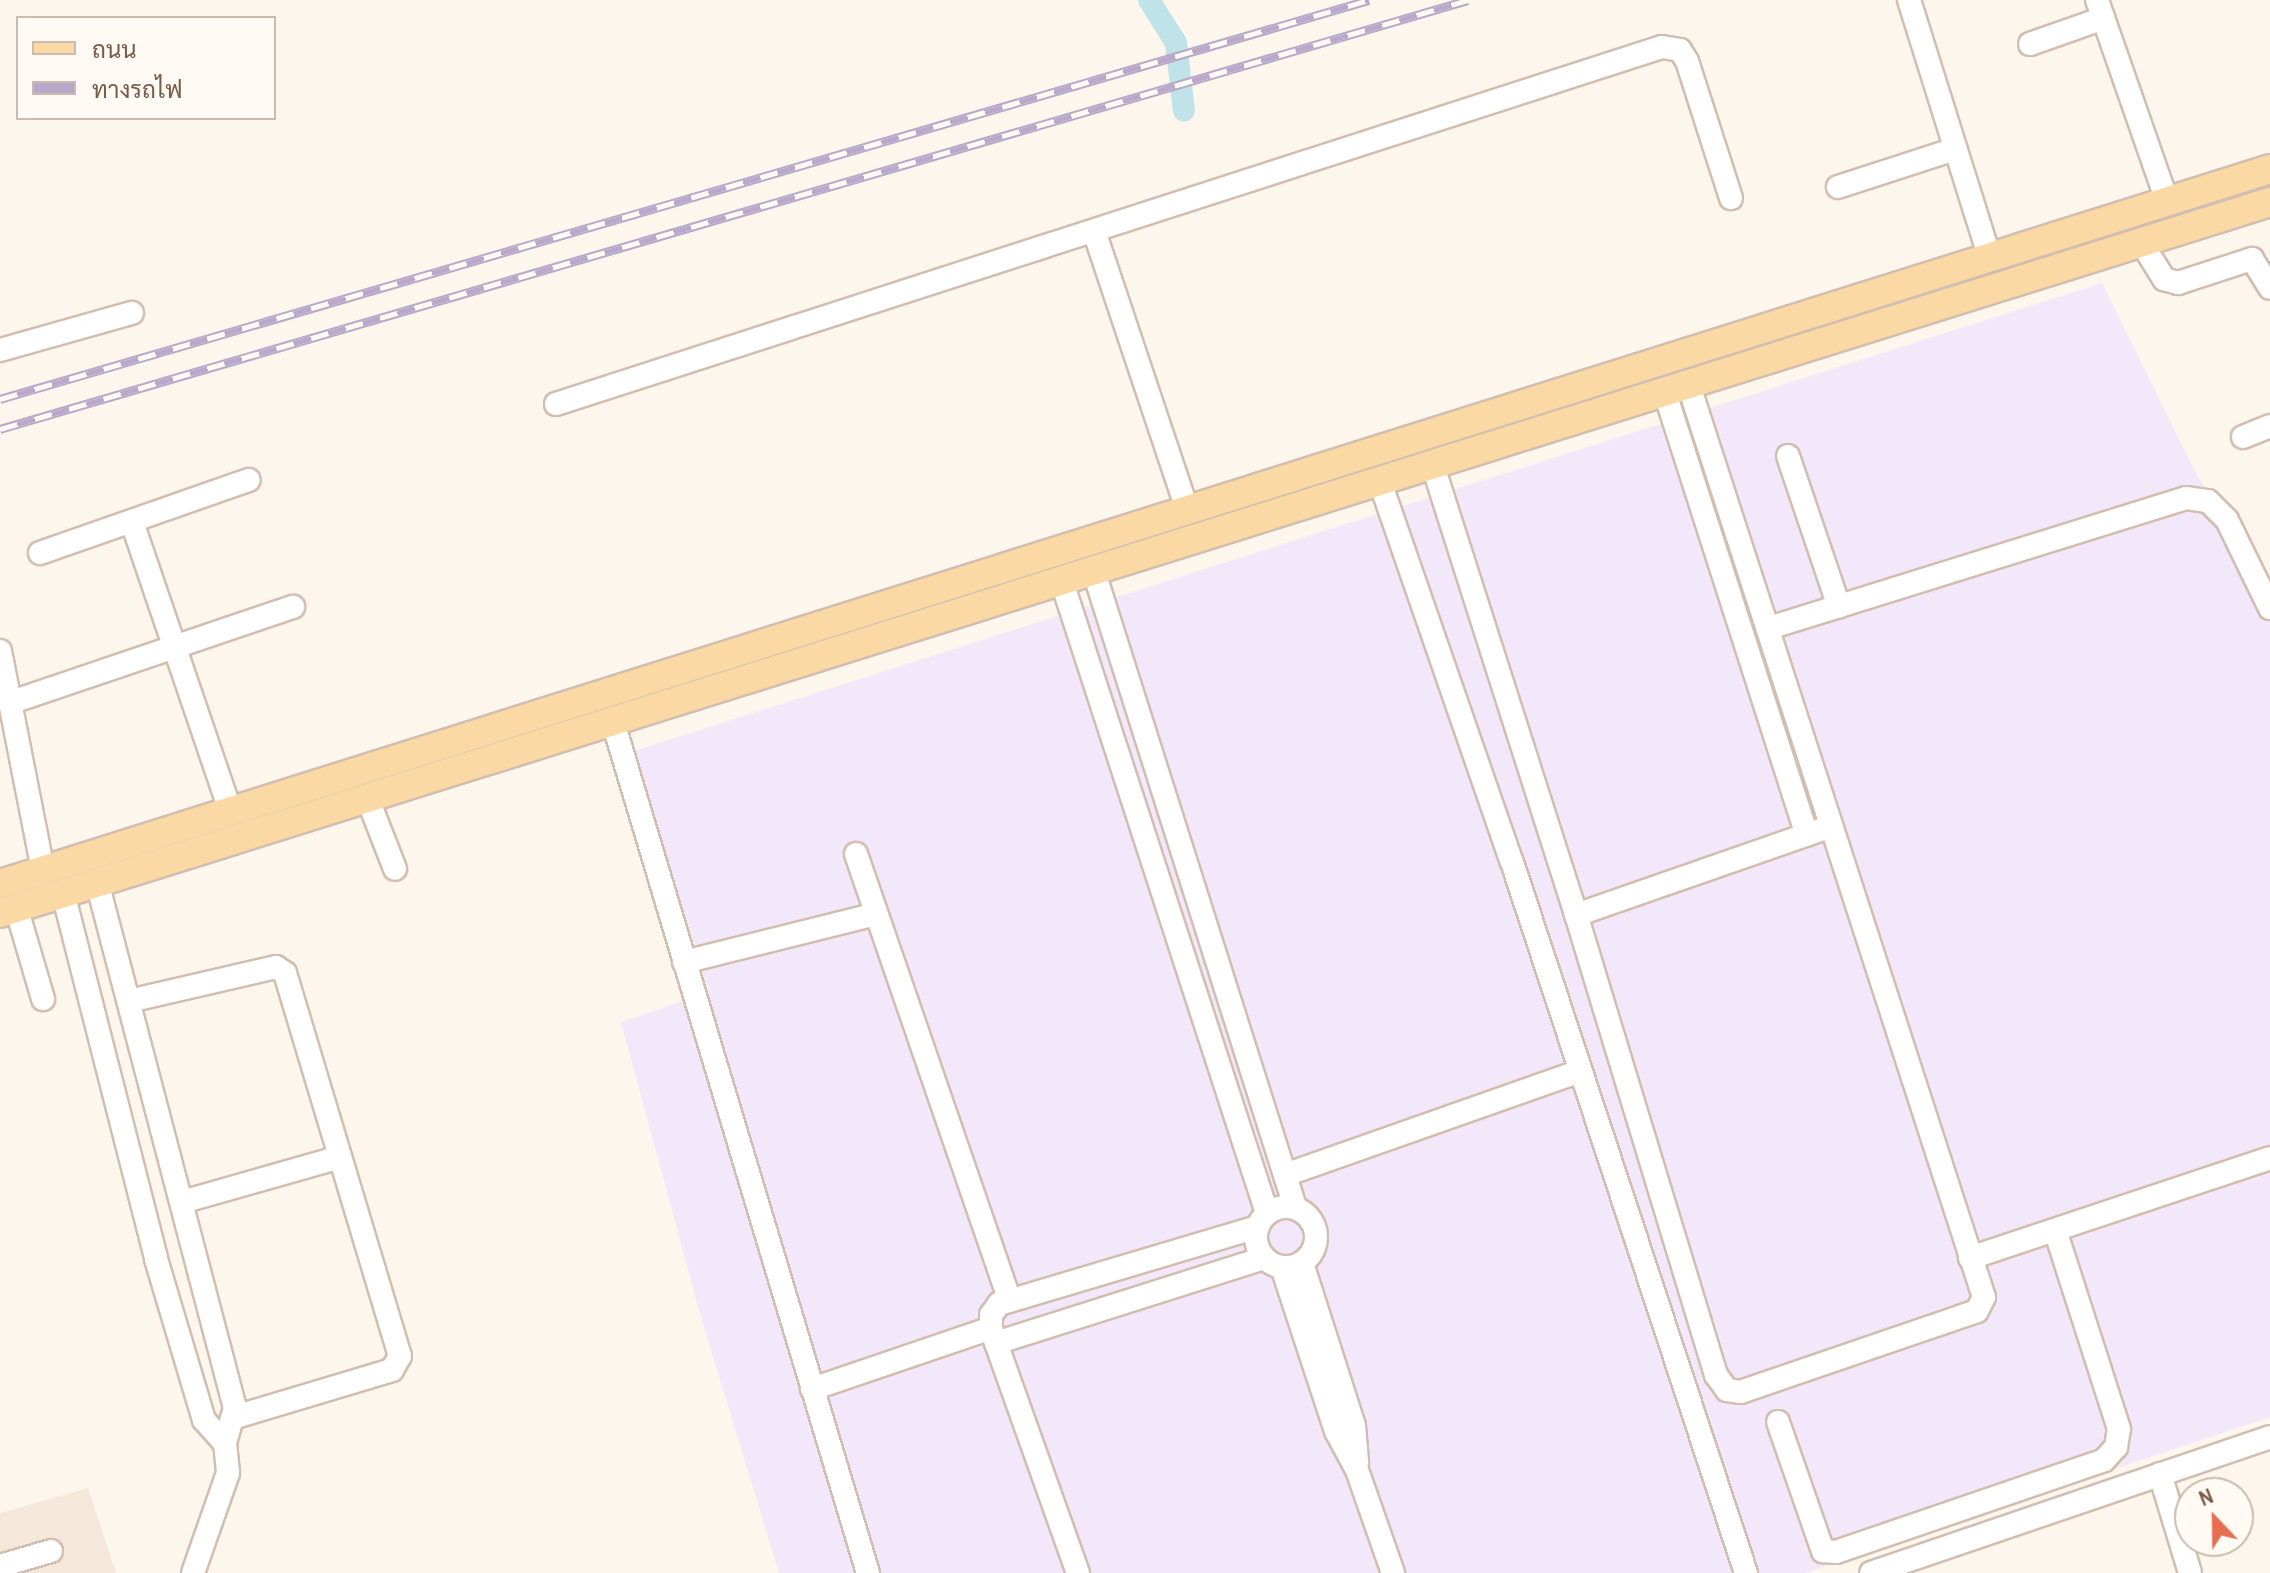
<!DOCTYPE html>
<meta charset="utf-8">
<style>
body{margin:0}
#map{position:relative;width:2270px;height:1573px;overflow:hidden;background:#fdf6ec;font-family:"Archivo Narrow",Sarabun,sans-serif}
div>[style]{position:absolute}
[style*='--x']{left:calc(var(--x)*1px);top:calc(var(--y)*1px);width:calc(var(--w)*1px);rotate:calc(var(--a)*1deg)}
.residential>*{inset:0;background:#f5e8da}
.education>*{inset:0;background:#f3e8fa}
.canal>*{height:22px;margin:-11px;padding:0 11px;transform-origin:11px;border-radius:11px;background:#bfe3e8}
.roads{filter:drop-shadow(2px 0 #d1beb0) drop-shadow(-2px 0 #d1beb0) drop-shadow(0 2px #d1beb0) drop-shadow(0 -2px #d1beb0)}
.minor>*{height:22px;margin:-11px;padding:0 11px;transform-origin:11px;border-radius:11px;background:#fff}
.minor>.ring{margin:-11px;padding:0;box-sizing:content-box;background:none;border:22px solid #fff;border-radius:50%}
.major>*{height:28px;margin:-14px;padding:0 14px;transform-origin:14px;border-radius:14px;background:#fbd9a5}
.rail>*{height:9px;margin-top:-4.5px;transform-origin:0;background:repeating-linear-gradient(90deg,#fffaf3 0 18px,#b9a8c9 0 36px);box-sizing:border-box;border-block:2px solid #b9a8c9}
span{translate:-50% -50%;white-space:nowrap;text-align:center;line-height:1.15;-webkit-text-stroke:7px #fffaf3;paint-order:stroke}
.legend{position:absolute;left:16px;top:16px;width:260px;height:104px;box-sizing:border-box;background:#fffaf3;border:2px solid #cabbb1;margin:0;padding:10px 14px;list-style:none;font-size:24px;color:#7a5c4d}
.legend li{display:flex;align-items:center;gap:16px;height:40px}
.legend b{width:40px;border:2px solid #cabbb1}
.north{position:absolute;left:2174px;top:1477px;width:80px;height:80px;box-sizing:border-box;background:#fffaf3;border:2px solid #cabbb1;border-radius:50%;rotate:338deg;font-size:22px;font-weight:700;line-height:32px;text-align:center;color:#7a5c4d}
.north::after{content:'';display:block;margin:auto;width:28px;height:36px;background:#e76f51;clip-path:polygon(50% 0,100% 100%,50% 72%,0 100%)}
</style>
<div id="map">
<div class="residential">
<i style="clip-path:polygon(88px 1488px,116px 1573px,0 1573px,0 1513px)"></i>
</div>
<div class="education">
<i style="clip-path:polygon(2102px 283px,2194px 469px,2270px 605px,2270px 1417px,1805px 1573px,779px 1573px,700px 1314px,621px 1022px,709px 992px,634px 751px)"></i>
</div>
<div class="canal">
<i style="--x:1149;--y:0;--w:51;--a:57.9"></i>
<i style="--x:1176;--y:43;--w:68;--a:83.3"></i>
</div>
<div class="roads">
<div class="minor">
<i style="--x:1909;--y:0;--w:268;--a:72.6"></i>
<i style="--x:2097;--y:0;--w:213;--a:70.8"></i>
<i style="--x:2030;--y:44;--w:78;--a:-19.4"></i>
<i style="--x:1838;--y:187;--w:123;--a:-18"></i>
<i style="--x:1094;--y:231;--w:296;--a:71.5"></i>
<i style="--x:2141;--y:242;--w:44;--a:58.1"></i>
<i style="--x:2164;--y:279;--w:15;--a:16"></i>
<i style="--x:2178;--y:283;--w:78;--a:-18"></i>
<i style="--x:2252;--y:259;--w:34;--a:58"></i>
<i style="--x:0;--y:350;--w:137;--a:-15.7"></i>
<i style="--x:1688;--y:383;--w:961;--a:72.06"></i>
<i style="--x:1984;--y:1297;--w:16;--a:117"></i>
<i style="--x:1977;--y:1311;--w:250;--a:161.1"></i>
<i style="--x:1741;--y:1392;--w:14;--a:-172"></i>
<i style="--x:1727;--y:1390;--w:19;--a:-126"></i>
<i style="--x:1716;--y:1375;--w:481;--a:-106.9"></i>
<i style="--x:1576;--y:915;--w:270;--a:-19.2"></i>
<i style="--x:1664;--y:390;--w:467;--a:72.2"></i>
<i style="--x:556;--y:404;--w:1162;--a:-17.89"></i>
<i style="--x:1662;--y:47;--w:18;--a:9"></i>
<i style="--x:1680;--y:50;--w:13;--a:58"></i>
<i style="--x:1687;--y:61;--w:144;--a:72.2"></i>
<i style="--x:2243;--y:437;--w:29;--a:-22"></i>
<i style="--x:1788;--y:456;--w:159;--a:71.3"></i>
<i style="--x:1432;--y:463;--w:474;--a:72.3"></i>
<i style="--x:1379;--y:479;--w:405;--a:70.9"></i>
<i style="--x:1512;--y:862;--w:749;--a:71.78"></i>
<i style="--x:132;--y:522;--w:306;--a:71.2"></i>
<i style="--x:40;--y:553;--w:221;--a:-19.3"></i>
<i style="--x:1093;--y:569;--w:669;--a:72.43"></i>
<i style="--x:1061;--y:579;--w:667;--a:72"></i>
<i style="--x:1769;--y:628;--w:437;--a:-17.3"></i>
<i style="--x:2186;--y:498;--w:22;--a:8"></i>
<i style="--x:2208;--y:501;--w:27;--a:45"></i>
<i style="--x:2227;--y:520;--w:98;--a:64"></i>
<i style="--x:0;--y:651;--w:224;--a:78.9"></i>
<i style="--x:9;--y:703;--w:300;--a:-18.7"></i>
<i style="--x:613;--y:722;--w:888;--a:73.32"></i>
<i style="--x:367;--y:797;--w:77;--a:68.7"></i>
<i style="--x:856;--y:854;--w:472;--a:71"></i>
<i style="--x:97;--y:882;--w:544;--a:75.3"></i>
<i style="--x:235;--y:1408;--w:36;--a:106"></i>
<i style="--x:225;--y:1443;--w:30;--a:84"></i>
<i style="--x:228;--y:1473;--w:106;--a:109.3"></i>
<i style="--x:63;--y:893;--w:378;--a:75.7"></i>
<i style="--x:156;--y:1259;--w:168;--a:73.4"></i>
<i style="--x:204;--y:1420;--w:31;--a:48"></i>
<i style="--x:16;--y:907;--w:96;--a:73.6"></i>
<i style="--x:684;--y:962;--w:198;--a:-14"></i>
<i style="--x:129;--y:1001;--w:151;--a:-13"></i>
<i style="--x:276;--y:967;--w:11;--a:34"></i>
<i style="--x:285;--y:973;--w:400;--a:73.3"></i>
<i style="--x:400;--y:1356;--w:16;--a:120"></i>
<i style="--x:392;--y:1370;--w:167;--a:163.3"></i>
<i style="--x:1285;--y:1175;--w:313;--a:-19.4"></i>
<i style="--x:182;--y:1202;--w:164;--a:-15.9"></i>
<i class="ring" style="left:1256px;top:1207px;width:38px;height:38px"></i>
<i style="--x:1970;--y:1258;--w:316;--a:-18.4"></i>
<i style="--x:1302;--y:1263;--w:171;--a:72.3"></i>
<i style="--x:1354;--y:1426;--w:36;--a:85"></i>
<i style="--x:1282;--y:1267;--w:173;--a:71.8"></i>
<i style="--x:1336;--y:1431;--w:44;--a:61.7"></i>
<i style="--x:1357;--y:1470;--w:109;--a:70.7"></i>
<i style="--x:996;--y:1343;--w:281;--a:-17.6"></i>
<i style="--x:812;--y:1389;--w:189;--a:-18.8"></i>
<i style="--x:1778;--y:1422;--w:137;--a:70.8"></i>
<i style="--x:1823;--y:1551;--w:13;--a:4"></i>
<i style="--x:1836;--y:1552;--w:283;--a:-18.9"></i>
<i style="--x:2104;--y:1460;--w:18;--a:-47"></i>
<i style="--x:2116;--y:1447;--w:18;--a:-81"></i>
<i style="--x:2119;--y:1429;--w:209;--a:-107.8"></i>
<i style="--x:2160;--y:1474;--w:103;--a:73.1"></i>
<i style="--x:0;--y:1566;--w:53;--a:-16.4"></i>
<i style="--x:1078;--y:1573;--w:260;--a:-109.6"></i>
<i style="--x:991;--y:1328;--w:13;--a:-90"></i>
<i style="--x:991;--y:1315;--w:14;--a:-54"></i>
<i style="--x:999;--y:1304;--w:270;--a:-16.6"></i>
<i style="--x:1871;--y:1573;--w:422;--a:-18.8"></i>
</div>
<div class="major">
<i style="--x:0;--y:884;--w:2380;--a:-17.48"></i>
<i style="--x:0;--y:913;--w:2379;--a:-17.39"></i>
</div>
</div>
<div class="rail">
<i style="--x:0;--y:399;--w:1426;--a:-16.25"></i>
<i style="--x:0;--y:429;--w:1529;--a:-16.29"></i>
</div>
<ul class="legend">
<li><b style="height:10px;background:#fbd9a5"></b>ถนน</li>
<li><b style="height:10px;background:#b9a8c9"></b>ทางรถไฟ</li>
</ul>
<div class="north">N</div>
</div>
